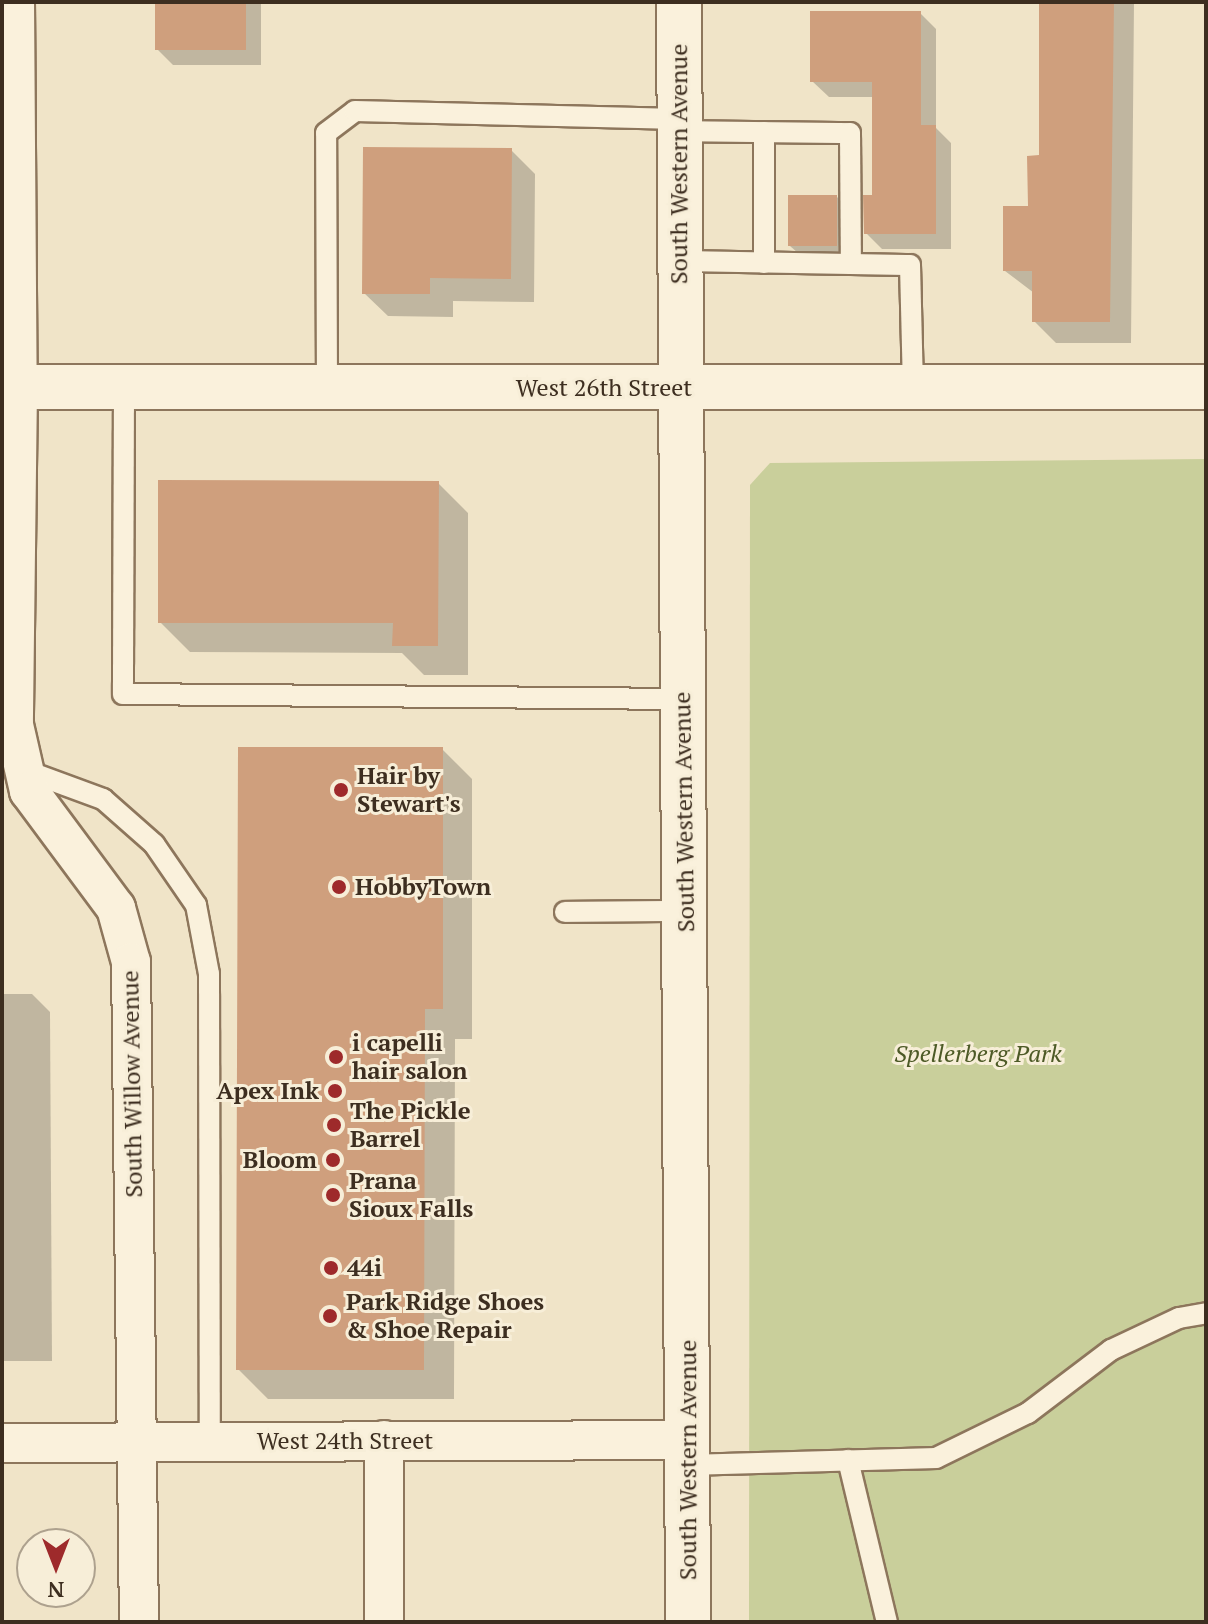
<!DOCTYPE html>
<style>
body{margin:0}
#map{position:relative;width:1208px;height:1624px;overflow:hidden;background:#f0e4c8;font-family:"PT Serif",serif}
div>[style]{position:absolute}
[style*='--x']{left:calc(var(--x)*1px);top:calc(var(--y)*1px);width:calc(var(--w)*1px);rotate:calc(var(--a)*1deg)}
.green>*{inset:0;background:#c9cf9b}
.shadow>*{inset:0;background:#0003}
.building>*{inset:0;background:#cf9f7d;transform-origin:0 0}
.roads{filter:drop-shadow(2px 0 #8d765c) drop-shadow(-2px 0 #8d765c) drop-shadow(0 2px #8d765c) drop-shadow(0 -2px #8d765c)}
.lane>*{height:20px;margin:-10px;padding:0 10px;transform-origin:10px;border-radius:10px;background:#faf1dc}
.street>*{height:38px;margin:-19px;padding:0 19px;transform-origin:19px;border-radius:19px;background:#faf1dc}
.secondary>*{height:44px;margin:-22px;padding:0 22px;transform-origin:22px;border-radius:22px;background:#faf1dc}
.dots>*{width:22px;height:22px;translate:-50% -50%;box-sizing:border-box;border:4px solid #f7eed8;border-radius:50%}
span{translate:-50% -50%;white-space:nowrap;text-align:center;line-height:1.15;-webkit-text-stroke:6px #f7eed8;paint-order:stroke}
.street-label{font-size:24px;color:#3d2e20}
.poi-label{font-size:24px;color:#3d2e20;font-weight:700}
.left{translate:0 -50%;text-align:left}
.right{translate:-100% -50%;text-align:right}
.park-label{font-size:24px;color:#4d5a26;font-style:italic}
.frame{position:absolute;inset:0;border:4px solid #3d2e20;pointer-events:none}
.north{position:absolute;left:16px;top:1528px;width:80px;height:80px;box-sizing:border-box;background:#f7eed8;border:2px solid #ada18e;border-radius:50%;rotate:180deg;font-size:22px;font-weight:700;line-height:32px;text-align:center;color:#3d2e20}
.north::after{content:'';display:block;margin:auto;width:28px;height:36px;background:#9e2a2b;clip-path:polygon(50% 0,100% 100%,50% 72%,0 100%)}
</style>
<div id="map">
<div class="green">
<i style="clip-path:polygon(1206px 459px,1206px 1622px,749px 1622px,750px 485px,770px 463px)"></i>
</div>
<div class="shadow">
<i style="clip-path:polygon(156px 2px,261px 2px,261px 65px,173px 65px,157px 49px)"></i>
<i style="clip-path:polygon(1041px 2px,1134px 2px,1131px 343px,1056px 343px,1034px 321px,1034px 293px,1005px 271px,1030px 208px,1041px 157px)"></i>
<i style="clip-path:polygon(920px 13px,936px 29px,936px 128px,951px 143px,951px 249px,882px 249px,866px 233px,874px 197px,874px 97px,829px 97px,812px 81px)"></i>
<i style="clip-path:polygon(511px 150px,535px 174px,534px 302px,453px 301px,453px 317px,388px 316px,364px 293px)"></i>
<i style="clip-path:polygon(837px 197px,844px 204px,843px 253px,798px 253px,790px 246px)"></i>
<i style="clip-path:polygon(438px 483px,468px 513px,468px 675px,424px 675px,402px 653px,190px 652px,160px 622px)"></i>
<i style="clip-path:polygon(442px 749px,472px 779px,472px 1039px,455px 1039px,454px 1399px,268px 1399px,238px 1369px)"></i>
<i style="clip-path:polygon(2px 994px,32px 994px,50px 1012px,52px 1361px,2px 1361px)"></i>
</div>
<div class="building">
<i style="left:155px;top:2px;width:91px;height:48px"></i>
<i style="clip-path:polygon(1039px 2px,1114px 2px,1110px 322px,1032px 322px,1032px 271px,1003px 271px,1003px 206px,1028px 206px,1027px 156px,1039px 155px)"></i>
<i style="clip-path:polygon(810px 11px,921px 11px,921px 125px,936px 125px,936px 234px,864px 234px,863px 195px,872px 195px,872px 82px,810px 82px)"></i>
<i style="clip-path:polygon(363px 147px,512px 148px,511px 279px,430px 278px,430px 294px,362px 294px)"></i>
<i style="left:788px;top:195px;width:49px;height:51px"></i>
<i style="clip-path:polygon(158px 480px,439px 481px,438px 646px,392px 646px,393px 623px,158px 623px)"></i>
<i style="clip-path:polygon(238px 747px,443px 747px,443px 1009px,425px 1009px,424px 1370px,236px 1370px)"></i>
</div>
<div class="roads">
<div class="lane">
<i style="--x:679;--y:131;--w:171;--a:0.7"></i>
<i style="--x:850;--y:133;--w:131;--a:89.6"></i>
<i style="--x:764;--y:132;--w:131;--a:90"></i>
<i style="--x:679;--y:261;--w:231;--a:1"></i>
<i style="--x:910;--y:265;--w:123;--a:88.6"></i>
<i style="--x:124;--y:387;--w:307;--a:90.2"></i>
<i style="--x:123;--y:694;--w:560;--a:0.51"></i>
<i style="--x:327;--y:387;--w:254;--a:-90.2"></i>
<i style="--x:326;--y:133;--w:36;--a:-37"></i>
<i style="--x:355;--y:111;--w:324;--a:1.4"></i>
<i style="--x:24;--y:770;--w:84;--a:20.2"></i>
<i style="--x:103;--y:799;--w:68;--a:41.4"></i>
<i style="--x:154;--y:844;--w:74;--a:55.5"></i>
<i style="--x:196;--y:905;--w:70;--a:79.3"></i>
<i style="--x:209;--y:974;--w:467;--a:89.9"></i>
<i style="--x:565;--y:912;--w:120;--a:-0.5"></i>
<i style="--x:848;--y:1460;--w:167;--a:76.5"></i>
<i style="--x:688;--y:1465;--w:248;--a:-1.6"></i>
<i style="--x:936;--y:1458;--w:102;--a:-26.1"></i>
<i style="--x:1028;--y:1413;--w:104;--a:-37.2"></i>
<i style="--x:1111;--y:1350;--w:75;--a:-25.2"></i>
<i style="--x:1179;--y:1318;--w:27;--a:-10"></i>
</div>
<div class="street">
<i style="--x:15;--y:2;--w:385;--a:89.6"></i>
<i style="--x:18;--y:387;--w:338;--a:90.7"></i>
<i style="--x:14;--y:725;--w:68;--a:77.2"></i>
<i style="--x:29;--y:791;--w:146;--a:53.4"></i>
<i style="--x:116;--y:908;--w:56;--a:74.5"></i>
<i style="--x:131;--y:962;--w:660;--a:89.31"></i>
<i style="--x:2;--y:1443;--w:686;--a:-0.25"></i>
<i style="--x:384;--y:1622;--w:182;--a:-90"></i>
</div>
<div class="secondary">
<i style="--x:679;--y:2;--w:1620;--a:89.68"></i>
<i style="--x:2;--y:387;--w:1204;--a:0"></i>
</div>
</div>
<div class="dots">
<i style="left:341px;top:790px;background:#9e2a2b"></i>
<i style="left:339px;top:887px;background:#9e2a2b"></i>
<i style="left:336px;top:1057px;background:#9e2a2b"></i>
<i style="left:335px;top:1091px;background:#9e2a2b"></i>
<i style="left:334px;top:1125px;background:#9e2a2b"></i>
<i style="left:333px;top:1160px;background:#9e2a2b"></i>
<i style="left:333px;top:1195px;background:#9e2a2b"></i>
<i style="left:331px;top:1268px;background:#9e2a2b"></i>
<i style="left:330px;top:1316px;background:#9e2a2b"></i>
</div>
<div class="street-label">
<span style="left:679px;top:164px;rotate:-90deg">South Western Avenue</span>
<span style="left:604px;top:388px">West 26th Street</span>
<span style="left:684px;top:812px;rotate:-91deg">South Western Avenue</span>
<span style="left:132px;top:1084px;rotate:-91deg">South Willow Avenue</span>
<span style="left:345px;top:1441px">West 24th Street</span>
<span style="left:688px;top:1460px;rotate:-90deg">South Western Avenue</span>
</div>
<div class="poi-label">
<span class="left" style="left:357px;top:790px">Hair by<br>Stewart's</span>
<span class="left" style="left:355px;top:887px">HobbyTown</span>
<span class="left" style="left:352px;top:1057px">i capelli<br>hair salon</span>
<span class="right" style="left:319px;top:1091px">Apex Ink</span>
<span class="left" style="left:350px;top:1125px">The Pickle<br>Barrel</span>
<span class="right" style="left:317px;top:1160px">Bloom</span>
<span class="left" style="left:349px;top:1195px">Prana<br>Sioux Falls</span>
<span class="left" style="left:347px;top:1268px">44i</span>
<span class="left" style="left:346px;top:1316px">Park Ridge Shoes<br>&amp; Shoe Repair</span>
</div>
<div class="park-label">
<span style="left:978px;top:1054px">Spellerberg Park</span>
</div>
<div class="frame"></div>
<div class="north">N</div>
</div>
